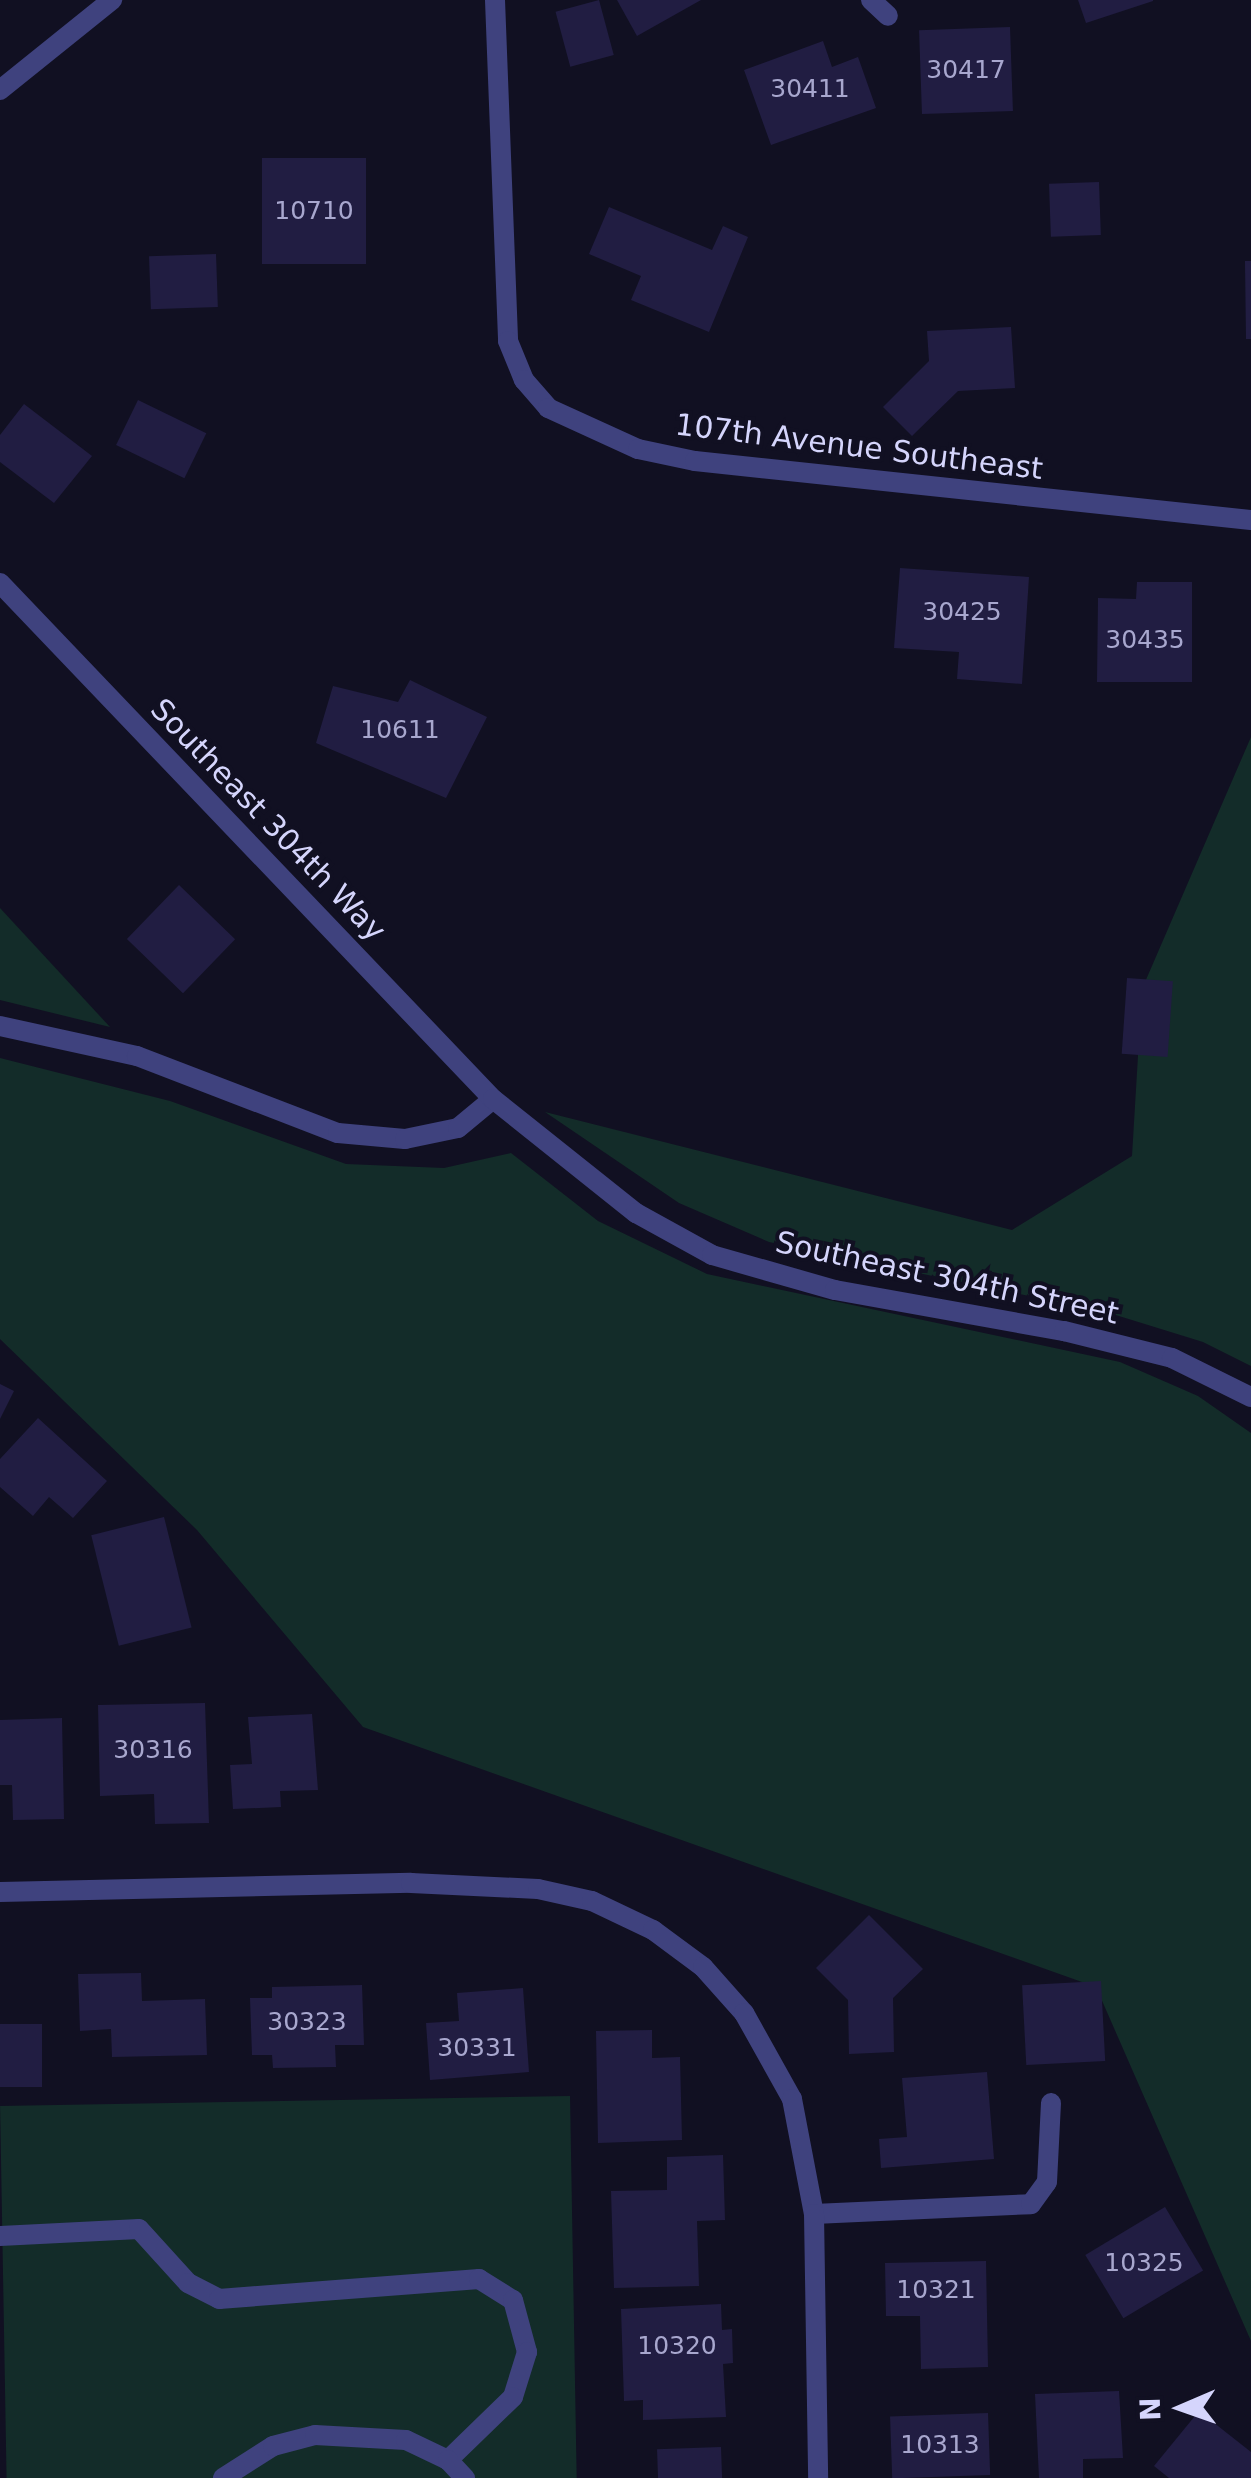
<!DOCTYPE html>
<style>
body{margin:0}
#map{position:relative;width:1251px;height:2478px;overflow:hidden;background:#111022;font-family:"DejaVu Sans",sans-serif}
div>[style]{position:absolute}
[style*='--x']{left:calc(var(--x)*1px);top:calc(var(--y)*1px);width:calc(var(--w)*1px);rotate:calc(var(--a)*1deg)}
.green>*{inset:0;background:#132c29;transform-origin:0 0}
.building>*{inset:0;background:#211d42;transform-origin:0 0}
.service>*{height:20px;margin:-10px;padding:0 10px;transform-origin:10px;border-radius:10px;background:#3f427e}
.minor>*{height:20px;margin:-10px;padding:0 10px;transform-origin:10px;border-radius:10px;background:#3f427e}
.tertiary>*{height:20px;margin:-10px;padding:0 10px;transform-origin:10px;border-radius:10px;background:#3f427e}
span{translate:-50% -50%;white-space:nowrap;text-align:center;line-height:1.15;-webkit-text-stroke:8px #111022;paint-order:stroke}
.number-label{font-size:25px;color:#a8a7ce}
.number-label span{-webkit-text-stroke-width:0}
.street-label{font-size:30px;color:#d5d5fc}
.north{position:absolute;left:1131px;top:2358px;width:100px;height:100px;-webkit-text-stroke:8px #111022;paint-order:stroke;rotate:268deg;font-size:28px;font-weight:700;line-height:40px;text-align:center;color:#d5d5fc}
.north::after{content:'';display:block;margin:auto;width:35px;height:45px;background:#d5d5fc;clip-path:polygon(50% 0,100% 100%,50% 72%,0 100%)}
</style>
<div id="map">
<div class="green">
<i style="clip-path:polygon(1251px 737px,1251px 1366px,1203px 1342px,1106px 1312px,769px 1242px,679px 1203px,545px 1112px,1012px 1230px,1132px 1156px,1142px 989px)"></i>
<i style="clip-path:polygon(0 908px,110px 1027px,0 1000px)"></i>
<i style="clip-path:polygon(0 1058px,170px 1101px,346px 1164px,444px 1168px,511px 1153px,598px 1221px,707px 1274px,1120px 1362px,1198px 1396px,1251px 1433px,1251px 2341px,1096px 1987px,363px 1727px,197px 1530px,0 1339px)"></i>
<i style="left:570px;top:2096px;width:382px;height:570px;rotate:89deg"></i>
</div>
<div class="building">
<i style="left:599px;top:0;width:57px;height:45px;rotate:75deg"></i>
<i style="clip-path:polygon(617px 0,701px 0,637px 36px)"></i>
<i style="clip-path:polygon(1078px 0,1153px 0,1153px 1px,1086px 23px)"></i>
<i style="left:1010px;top:27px;width:84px;height:91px;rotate:88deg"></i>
<i style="clip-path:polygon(823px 41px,832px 67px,858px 57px,876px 108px,771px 145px,744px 70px)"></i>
<i style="left:262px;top:158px;width:104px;height:106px"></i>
<i style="left:1099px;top:182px;width:53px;height:50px;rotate:88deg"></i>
<i style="clip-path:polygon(609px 207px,712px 250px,723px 226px,748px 237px,709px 332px,631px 300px,641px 276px,589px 254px)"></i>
<i style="left:216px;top:254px;width:53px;height:67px;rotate:88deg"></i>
<i style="clip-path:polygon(1245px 261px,1251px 261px,1251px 339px,1246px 339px)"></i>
<i style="clip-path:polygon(1011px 327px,1015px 388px,958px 391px,912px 436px,883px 407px,929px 361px,927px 331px)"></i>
<i style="left:138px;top:400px;width:76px;height:50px;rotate:26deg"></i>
<i style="clip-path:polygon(24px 404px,92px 456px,54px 503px,0 462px,0 435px)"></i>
<i style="clip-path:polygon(900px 568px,1029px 577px,1022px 684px,957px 679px,959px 652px,894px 648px)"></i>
<i style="clip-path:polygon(1137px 582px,1192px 582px,1192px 682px,1097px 682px,1098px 598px,1136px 599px)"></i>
<i style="clip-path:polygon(410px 680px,487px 717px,446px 798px,316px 743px,333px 686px,398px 702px)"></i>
<i style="left:179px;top:885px;width:78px;height:75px;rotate:44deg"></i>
<i style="left:1127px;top:978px;width:46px;height:76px;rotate:4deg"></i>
<i style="clip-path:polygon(0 1384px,14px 1391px,0 1419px)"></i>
<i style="clip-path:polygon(38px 1418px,107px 1481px,73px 1518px,49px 1497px,33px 1516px,0 1487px,0 1459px)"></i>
<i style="left:164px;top:1517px;width:114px;height:75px;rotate:76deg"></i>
<i style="clip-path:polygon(205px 1703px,209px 1823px,155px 1824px,154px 1794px,100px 1796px,98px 1705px)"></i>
<i style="clip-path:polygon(312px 1714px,318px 1790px,280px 1791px,281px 1807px,233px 1809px,230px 1765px,252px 1764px,248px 1717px)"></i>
<i style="clip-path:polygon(62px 1718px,64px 1819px,13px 1820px,12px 1785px,0 1785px,0 1720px)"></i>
<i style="clip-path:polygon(869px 1915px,923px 1969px,893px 1998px,894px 2052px,849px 2054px,848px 2000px,816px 1968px)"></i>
<i style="clip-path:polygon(141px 1973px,142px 2001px,205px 1999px,207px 2055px,112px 2057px,111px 2029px,80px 2031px,78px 1974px)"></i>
<i style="left:1101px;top:1981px;width:80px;height:79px;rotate:87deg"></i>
<i style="clip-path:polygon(362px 1985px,364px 2045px,335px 2045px,336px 2067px,273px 2068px,272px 2055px,252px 2055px,250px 1998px,272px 1998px,272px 1987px)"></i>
<i style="clip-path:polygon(523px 1988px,529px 2072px,430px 2080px,426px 2023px,459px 2021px,457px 1993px)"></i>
<i style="left:0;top:2024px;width:42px;height:63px"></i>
<i style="clip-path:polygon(652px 2030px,652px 2058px,680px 2057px,682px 2140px,598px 2143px,596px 2031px)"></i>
<i style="clip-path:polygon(987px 2072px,994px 2159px,881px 2168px,879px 2139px,907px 2137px,902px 2078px)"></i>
<i style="clip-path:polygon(723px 2155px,725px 2220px,697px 2221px,699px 2286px,614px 2288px,611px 2191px,667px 2190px,667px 2157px)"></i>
<i style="left:1165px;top:2207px;width:74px;height:93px;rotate:59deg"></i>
<i style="clip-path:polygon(986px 2261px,988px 2367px,921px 2369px,920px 2316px,886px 2316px,885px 2263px)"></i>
<i style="clip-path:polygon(721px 2304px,722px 2330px,732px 2329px,733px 2363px,723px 2364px,726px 2417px,643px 2420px,643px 2400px,624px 2401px,621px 2309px)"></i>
<i style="clip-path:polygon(1119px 2391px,1123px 2458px,1083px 2459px,1083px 2478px,1039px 2478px,1035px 2394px)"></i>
<i style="clip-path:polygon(1199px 2411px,1251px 2452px,1251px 2478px,1169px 2478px,1154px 2466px)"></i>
<i style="left:988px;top:2413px;width:62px;height:98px;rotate:88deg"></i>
<i style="left:721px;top:2447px;width:31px;height:64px;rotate:88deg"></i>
</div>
<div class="service">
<i style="--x:871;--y:0;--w:23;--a:43"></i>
<i style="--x:814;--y:2214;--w:217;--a:-2.6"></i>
<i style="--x:1031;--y:2204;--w:27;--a:-54"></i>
<i style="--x:1047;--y:2182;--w:79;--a:-87.1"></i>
<i style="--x:0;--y:2236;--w:139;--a:-2.9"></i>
<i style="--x:139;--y:2229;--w:73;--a:47.8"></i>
<i style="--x:188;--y:2283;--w:35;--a:27"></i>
<i style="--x:219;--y:2299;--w:261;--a:-4.4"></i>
<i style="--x:479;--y:2279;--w:40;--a:32"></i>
<i style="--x:513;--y:2300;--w:54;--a:74.9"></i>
<i style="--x:527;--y:2352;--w:47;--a:107.3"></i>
<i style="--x:513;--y:2397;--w:91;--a:135.9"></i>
<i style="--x:223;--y:2478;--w:59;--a:-32.6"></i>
<i style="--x:273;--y:2446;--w:43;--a:-14.7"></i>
<i style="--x:315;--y:2435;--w:91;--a:3.1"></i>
<i style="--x:406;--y:2440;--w:47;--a:25.5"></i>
<i style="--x:448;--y:2460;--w:25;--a:47"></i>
</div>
<div class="minor">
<i style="--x:495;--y:0;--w:341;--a:87.8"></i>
<i style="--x:508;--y:341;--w:42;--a:67.7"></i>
<i style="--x:524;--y:380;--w:37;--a:49"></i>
<i style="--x:548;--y:408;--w:99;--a:24.5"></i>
<i style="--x:638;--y:449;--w:58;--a:11.9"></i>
<i style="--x:695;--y:461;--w:559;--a:6.06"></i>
<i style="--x:0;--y:1026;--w:140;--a:12.4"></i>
<i style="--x:137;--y:1056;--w:215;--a:21"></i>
<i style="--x:338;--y:1133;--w:67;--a:5.1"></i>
<i style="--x:405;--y:1139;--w:54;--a:-11.7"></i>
<i style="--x:458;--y:1128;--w:45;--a:-39.6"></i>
<i style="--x:0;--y:1892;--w:411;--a:-1.3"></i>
<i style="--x:411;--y:1883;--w:127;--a:2.7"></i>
<i style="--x:538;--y:1889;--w:55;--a:12.5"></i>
<i style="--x:592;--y:1901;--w:68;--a:25.4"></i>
<i style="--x:653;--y:1930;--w:62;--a:36.5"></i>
<i style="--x:703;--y:1967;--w:62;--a:48.3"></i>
<i style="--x:744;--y:2013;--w:98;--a:60.8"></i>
<i style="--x:792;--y:2099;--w:117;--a:79.2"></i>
<i style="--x:814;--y:2214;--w:264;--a:89.1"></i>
</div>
<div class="tertiary">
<i style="--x:0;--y:90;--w:144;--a:-38.8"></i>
<i style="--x:0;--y:583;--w:714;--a:46.31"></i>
<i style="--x:493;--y:1099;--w:183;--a:38.6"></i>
<i style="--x:636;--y:1213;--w:87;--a:28.9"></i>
<i style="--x:712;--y:1255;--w:128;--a:15.9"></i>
<i style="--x:835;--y:1290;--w:233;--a:10.2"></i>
<i style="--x:1064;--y:1331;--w:111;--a:14"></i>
<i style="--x:1172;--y:1358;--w:88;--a:26.3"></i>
</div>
<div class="number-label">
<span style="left:966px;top:70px">30417</span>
<span style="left:810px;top:89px">30411</span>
<span style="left:314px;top:211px">10710</span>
<span style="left:962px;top:612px">30425</span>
<span style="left:1145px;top:640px">30435</span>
<span style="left:400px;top:730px">10611</span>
<span style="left:153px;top:1750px">30316</span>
<span style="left:307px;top:2022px">30323</span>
<span style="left:477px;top:2048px">30331</span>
<span style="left:1144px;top:2263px">10325</span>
<span style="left:936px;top:2290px">10321</span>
<span style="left:677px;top:2346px">10320</span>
<span style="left:940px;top:2445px">10313</span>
</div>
<div class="street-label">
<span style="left:859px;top:447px;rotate:7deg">107th Avenue Southeast</span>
<span style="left:268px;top:820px;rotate:46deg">Southeast 304th Way</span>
<span style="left:947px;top:1278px;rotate:12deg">Southeast 304th Street</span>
</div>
<div class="north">N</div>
</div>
